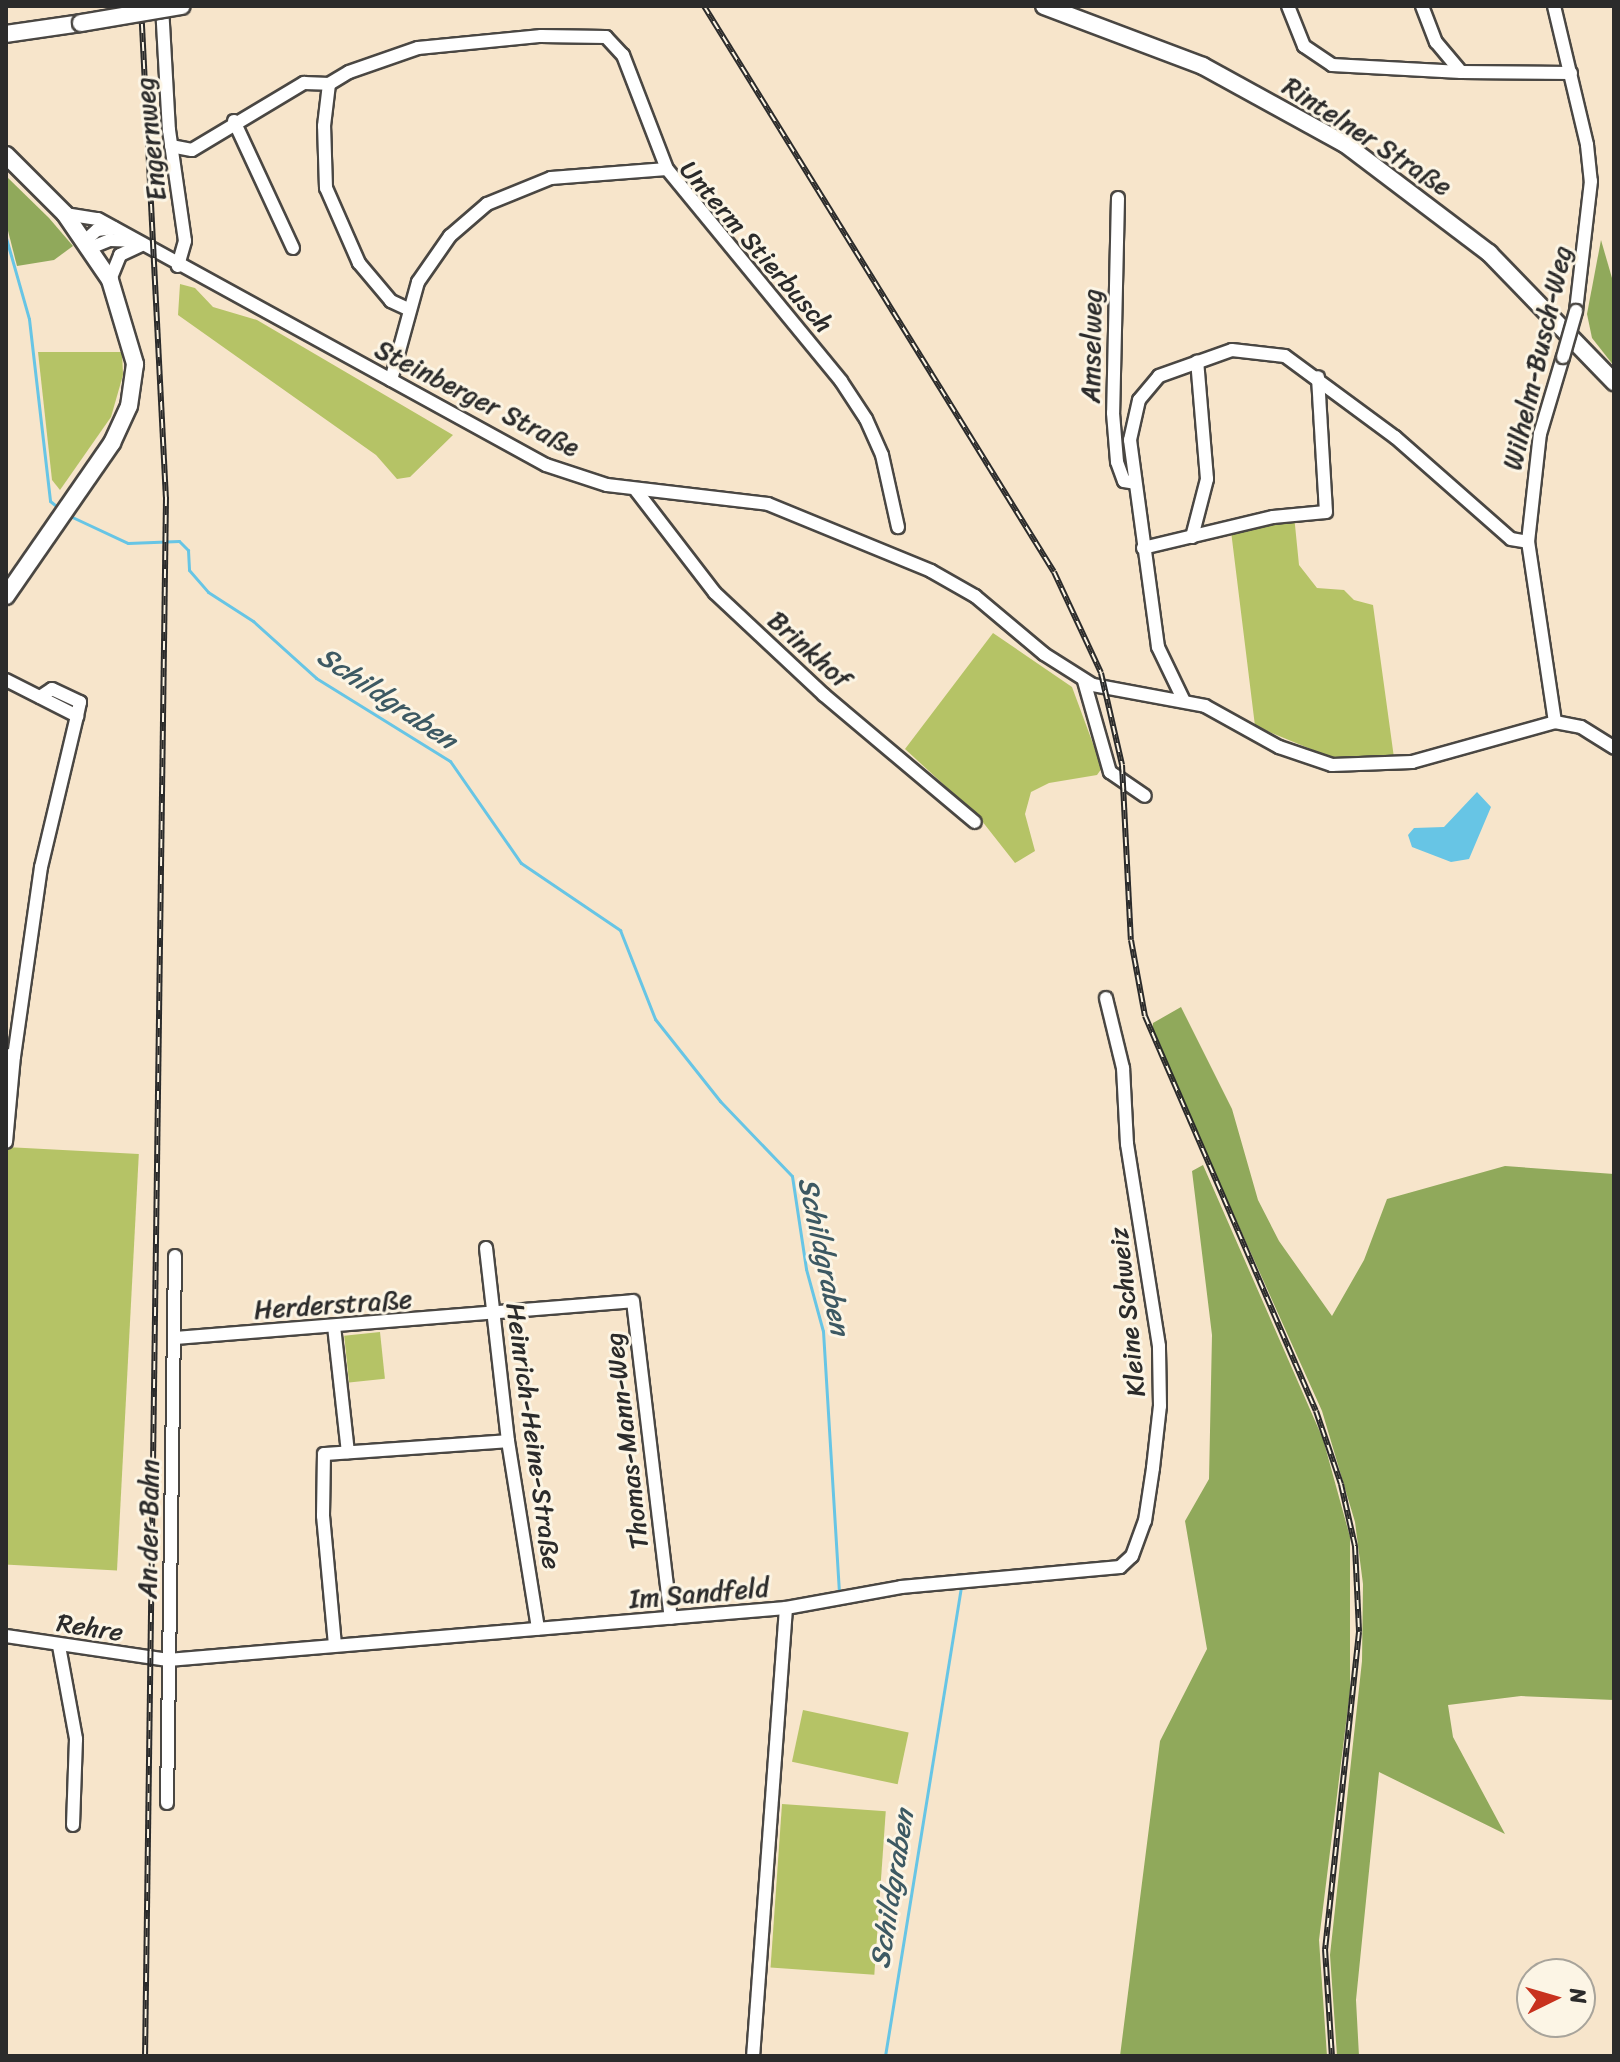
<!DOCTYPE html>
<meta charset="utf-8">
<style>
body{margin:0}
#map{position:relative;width:1620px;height:2062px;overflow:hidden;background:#f7e5cb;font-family:Sriracha,sans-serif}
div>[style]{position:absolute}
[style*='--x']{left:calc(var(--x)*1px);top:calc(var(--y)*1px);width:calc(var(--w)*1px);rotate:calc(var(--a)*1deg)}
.green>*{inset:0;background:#b5c366;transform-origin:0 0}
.forest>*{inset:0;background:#90a95b}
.water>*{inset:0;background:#67c5e5}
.stream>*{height:3px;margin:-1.5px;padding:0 1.5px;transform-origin:1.5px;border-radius:1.5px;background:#67c5e5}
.roads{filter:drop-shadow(2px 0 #4a4743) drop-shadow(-2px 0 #4a4743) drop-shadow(0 2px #4a4743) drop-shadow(0 -2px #4a4743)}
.minor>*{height:12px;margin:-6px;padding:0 6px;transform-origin:6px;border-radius:6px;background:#fff}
.major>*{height:16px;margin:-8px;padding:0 8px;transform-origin:8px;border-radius:8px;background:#fff}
.rail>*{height:6px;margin-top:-3px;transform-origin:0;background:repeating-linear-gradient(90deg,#fcf5e5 0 9px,#2b2b2b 0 18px);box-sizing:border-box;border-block:2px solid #2b2b2b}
.bridges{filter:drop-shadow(2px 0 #4a4743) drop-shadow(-2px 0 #4a4743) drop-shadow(0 2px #4a4743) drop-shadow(0 -2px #4a4743)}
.minor-bridge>*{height:12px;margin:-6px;padding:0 6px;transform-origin:6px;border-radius:6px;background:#fff}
.major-bridge>*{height:16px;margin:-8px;padding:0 8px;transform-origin:8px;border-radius:8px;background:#fff}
span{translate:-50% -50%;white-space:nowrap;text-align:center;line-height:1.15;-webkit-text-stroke:6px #fcf5e5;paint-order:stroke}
.street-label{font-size:26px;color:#2b2b2b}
.water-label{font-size:28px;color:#3d5963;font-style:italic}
.frame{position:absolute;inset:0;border:8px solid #2b2b2b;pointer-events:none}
.north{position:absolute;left:1516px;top:1958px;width:80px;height:80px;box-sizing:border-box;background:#fcf5e5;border:2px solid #a8a49b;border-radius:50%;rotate:85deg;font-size:22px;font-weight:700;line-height:32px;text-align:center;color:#2b2b2b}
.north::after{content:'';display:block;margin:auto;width:28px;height:36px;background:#c8321e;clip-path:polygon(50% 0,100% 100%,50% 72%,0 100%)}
</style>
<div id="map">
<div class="green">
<i style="clip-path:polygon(180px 284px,195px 288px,213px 307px,257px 320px,453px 435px,410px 477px,397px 479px,376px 455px,178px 315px)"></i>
<i style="clip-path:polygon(38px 352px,122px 352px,123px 375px,111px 417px,60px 490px,52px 480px)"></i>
<i style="clip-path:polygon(1294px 515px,1299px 565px,1317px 588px,1344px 590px,1354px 600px,1373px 605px,1395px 765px,1330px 757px,1255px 726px,1231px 531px)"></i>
<i style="clip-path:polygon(993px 633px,1072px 687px,1102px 768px,1097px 775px,1049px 783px,1031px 792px,1025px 814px,1035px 851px,1015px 863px,978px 816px,905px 749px)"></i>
<i style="left:6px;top:1147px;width:133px;height:417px;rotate:3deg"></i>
<i style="left:380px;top:1332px;width:47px;height:36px;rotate:84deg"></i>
<i style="left:803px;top:1710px;width:108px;height:53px;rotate:12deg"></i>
<i style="left:782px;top:1804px;width:104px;height:164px;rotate:4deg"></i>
</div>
<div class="forest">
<i style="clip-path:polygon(6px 176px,49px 218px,73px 246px,54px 260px,17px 266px,6px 223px)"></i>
<i style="clip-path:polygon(1601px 240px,1614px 285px,1614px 366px,1592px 338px,1587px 314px)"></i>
<i style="clip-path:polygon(1181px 1007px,1232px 1109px,1258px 1200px,1279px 1241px,1332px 1316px,1364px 1260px,1387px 1199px,1505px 1166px,1614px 1174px,1614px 1700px,1521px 1696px,1448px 1705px,1453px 1737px,1505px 1834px,1379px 1772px,1356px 2000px,1359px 2056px,1337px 2056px,1330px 1955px,1362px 1661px,1363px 1584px,1355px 1522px,1322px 1411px,1152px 1033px,1153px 1023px)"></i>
<i style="clip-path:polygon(1203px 1165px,1323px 1439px,1350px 1537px,1350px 1691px,1319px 1940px,1327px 2056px,1120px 2056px,1160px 1741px,1207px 1649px,1185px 1521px,1209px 1479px,1212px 1335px,1192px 1171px)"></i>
</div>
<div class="water">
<i style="clip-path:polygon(1477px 792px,1491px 807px,1469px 859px,1451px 862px,1412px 847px,1408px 835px,1414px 828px,1444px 827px)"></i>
</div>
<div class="stream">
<i style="--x:6;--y:238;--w:84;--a:74.1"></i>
<i style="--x:29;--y:319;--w:183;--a:83.4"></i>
<i style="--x:50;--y:501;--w:13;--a:39"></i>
<i style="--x:70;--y:516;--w:64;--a:25"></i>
<i style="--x:128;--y:543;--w:51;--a:-2.2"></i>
<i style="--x:179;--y:541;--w:13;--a:45"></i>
<i style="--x:188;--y:550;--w:20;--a:87"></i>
<i style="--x:189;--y:570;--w:29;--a:49"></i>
<i style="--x:208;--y:592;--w:54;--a:32.8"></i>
<i style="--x:253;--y:621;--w:85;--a:42.1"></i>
<i style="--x:316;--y:678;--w:158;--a:31.8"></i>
<i style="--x:450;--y:761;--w:124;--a:55.2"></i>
<i style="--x:521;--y:863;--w:120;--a:34.1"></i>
<i style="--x:620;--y:930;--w:96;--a:68.5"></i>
<i style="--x:655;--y:1019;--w:105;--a:51.6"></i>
<i style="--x:720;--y:1101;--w:104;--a:46.2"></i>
<i style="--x:792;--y:1176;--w:94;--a:81.4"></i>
<i style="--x:806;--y:1269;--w:64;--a:74.7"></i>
<i style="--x:823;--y:1331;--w:261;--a:86.5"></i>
<i style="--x:839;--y:1592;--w:7;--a:-16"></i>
<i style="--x:935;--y:1578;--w:28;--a:-8"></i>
<i style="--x:963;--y:1574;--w:4;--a:104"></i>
<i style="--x:885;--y:2056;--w:476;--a:-80.8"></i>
</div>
<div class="roads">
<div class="minor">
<i style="--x:162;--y:6;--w:124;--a:86.8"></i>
<i style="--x:169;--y:130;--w:112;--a:81.8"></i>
<i style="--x:185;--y:241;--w:26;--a:106"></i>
<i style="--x:1288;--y:6;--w:43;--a:68.2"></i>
<i style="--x:1304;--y:46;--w:34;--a:34"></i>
<i style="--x:1332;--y:65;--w:129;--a:3.1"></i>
<i style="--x:1422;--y:6;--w:39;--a:69"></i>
<i style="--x:1436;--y:42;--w:39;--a:50"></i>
<i style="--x:1461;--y:72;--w:110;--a:0.5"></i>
<i style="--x:1554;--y:6;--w:143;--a:76.6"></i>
<i style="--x:1587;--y:145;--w:36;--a:84"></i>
<i style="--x:1591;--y:181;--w:131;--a:96.6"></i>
<i style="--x:234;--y:121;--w:140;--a:65.1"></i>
<i style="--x:171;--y:146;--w:21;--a:11"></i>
<i style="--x:192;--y:150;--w:131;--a:-30.9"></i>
<i style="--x:304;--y:83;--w:25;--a:2"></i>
<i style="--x:1118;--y:198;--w:215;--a:91.3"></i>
<i style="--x:1113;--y:413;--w:49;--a:85.3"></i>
<i style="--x:1117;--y:462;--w:20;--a:70"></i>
<i style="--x:1124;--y:481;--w:11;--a:10"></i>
<i style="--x:65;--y:214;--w:33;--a:9"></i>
<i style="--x:98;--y:219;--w:511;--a:28.77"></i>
<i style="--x:546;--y:465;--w:64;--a:18.2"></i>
<i style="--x:607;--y:485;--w:162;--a:6.7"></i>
<i style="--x:768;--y:504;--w:176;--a:22.3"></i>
<i style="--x:931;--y:571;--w:51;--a:29.6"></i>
<i style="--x:975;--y:596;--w:90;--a:40"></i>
<i style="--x:1044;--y:654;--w:58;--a:32.3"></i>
<i style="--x:1093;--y:685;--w:114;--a:10.6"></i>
<i style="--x:1205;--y:706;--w:85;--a:29"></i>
<i style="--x:1279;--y:747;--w:56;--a:18.8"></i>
<i style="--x:1332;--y:765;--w:80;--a:-2.1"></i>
<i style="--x:1412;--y:762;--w:148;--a:-15.6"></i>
<i style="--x:1555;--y:722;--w:26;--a:11"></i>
<i style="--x:1581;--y:727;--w:39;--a:32"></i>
<i style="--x:85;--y:241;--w:16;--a:-43"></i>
<i style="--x:97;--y:230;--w:17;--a:-7"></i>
<i style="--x:90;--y:248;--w:22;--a:-22"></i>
<i style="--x:110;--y:240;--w:23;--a:2"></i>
<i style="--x:110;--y:280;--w:27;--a:-68"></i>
<i style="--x:120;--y:255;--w:23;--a:-25"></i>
<i style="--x:408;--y:309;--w:19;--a:-155"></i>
<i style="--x:391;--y:301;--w:50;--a:-130.1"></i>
<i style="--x:359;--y:263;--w:82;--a:-113.7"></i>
<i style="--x:326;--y:188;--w:62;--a:-91.8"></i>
<i style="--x:324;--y:126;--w:42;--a:-83.2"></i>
<i style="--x:329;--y:84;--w:23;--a:-31"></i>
<i style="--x:349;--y:72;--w:73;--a:-19.2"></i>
<i style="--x:418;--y:48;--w:124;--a:-5.6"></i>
<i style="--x:541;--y:36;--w:65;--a:0.9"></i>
<i style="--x:606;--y:37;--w:25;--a:47"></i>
<i style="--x:623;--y:55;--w:122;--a:68.9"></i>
<i style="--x:391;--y:380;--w:102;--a:-74.6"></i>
<i style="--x:418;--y:282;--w:56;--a:-55.2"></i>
<i style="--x:450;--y:236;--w:49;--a:-40.9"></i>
<i style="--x:487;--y:204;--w:69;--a:-22.1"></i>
<i style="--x:551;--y:178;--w:116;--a:-4.4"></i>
<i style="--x:667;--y:169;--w:274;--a:50.6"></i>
<i style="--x:841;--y:381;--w:45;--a:56.7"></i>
<i style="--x:866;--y:419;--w:39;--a:66"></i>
<i style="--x:882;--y:455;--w:74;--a:77.5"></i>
<i style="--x:635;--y:489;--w:131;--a:52.4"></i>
<i style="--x:715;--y:593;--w:149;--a:43.1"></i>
<i style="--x:824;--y:695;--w:197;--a:40.1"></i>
<i style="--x:1192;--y:537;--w:60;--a:-75.5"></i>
<i style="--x:1207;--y:479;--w:118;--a:-94.8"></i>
<i style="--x:1143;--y:548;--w:134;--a:-13.4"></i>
<i style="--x:1273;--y:517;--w:53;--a:-5.4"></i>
<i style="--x:1326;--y:512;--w:135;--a:-93.4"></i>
<i style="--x:6;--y:680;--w:80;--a:26.9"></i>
<i style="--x:77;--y:716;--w:155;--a:103.4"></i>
<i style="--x:41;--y:867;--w:191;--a:98.1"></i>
<i style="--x:14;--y:1056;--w:8;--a:-173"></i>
<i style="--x:1084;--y:681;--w:95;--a:74.1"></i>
<i style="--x:1110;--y:772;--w:42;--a:34.4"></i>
<i style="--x:40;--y:697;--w:14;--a:-34"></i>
<i style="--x:52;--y:689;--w:31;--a:25"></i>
<i style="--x:80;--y:702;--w:14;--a:102"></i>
<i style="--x:1183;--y:699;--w:58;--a:-115.7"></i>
<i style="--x:1158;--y:647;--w:209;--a:-97.7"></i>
<i style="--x:1130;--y:440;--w:41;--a:-77.3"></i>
<i style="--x:1139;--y:400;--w:31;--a:-50"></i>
<i style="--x:1159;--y:376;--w:77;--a:-19.6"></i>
<i style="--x:1232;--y:350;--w:53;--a:6.5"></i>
<i style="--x:1285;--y:356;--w:137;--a:36.4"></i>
<i style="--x:1395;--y:437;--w:154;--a:41.3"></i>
<i style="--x:1511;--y:539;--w:17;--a:10"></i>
<i style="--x:1555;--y:722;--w:182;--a:-98.5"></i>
<i style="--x:1528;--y:542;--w:109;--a:-83.7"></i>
<i style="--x:1540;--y:434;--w:80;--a:-73.4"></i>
<i style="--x:6;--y:1142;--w:86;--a:-84.7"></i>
<i style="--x:486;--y:1248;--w:194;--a:83.5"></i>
<i style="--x:508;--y:1441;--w:190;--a:80.9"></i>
<i style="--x:334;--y:1326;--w:127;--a:83.7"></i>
<i style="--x:175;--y:1338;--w:459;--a:-4.6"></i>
<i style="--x:633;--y:1301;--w:319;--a:83.2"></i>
<i style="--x:786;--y:1608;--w:117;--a:-10.3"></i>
<i style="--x:901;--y:1587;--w:220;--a:-5.2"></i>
<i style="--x:1120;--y:1567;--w:16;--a:-43"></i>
<i style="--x:1132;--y:1556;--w:37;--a:-70"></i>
<i style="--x:1145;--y:1521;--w:54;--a:-81.4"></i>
<i style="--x:1153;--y:1468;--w:62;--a:-83.6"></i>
<i style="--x:1160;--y:1406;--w:60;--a:-91"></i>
<i style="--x:1159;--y:1346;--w:205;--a:-99"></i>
<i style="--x:1127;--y:1144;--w:76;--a:-93"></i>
<i style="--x:1123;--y:1068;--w:72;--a:-103.7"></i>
<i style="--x:6;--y:1636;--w:164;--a:8.4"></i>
<i style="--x:168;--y:1660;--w:620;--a:-4.81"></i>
<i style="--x:786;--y:1608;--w:449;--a:94.2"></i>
<i style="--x:335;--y:1645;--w:130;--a:-95.3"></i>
<i style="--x:323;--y:1516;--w:62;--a:-89.1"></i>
<i style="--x:324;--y:1454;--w:184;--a:-4"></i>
<i style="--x:59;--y:1646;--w:95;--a:79.6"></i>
<i style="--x:76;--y:1739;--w:86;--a:92"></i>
<i style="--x:167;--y:1803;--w:547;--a:-89.16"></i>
</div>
<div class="major">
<i style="--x:1044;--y:6;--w:170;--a:20.7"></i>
<i style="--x:1203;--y:66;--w:162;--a:28.8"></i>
<i style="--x:1345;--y:144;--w:181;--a:37.1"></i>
<i style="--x:1489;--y:253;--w:180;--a:45.9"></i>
<i style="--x:6;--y:34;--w:76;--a:-8.3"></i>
<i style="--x:6;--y:155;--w:83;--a:45"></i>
<i style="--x:65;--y:214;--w:80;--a:55.7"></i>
<i style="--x:110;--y:280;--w:88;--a:73.4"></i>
<i style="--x:135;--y:364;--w:42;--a:98.1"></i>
<i style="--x:129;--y:406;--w:41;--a:114.7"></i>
<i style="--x:112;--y:443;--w:186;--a:124.7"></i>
</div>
</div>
<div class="rail">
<i style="--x:141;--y:6;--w:492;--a:87.1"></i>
<i style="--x:166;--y:497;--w:1559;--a:90.77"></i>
<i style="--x:704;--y:6;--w:665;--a:58.27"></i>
<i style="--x:1054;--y:572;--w:111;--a:65"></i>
<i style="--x:1101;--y:673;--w:94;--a:77.1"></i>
<i style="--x:1122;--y:765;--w:175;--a:87.1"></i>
<i style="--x:1131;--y:940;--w:77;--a:79.6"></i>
<i style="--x:1145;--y:1016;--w:430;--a:66.6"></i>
<i style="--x:1316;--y:1411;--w:77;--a:71.1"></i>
<i style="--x:1341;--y:1484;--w:64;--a:77.3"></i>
<i style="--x:1355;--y:1546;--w:86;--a:87.3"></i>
<i style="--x:1359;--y:1632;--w:319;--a:96.1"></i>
<i style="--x:1325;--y:1949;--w:107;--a:86.3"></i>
</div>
<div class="bridges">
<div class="minor-bridge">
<i style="--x:1563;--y:357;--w:48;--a:-74.2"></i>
</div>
<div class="major-bridge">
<i style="--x:81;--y:23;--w:102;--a:-9.6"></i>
</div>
</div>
<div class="street-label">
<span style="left:1367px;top:137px;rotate:33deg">Rintelner Straße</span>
<span style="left:151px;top:139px;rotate:-96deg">Engernweg</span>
<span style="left:756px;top:247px;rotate:49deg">Unterm Stierbusch</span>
<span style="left:1092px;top:346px;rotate:-89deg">Amselweg</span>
<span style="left:1538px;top:358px;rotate:-77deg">Wilhelm-Busch-Weg</span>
<span style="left:477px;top:399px;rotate:27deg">Steinberger Straße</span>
<span style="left:809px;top:650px;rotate:42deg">Brinkhof</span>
<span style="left:333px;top:1305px;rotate:-4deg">Herderstraße</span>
<span style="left:1128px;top:1312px;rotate:-96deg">Kleine Schweiz</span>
<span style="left:533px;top:1436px;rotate:82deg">Heinrich-Heine-Straße</span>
<span style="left:627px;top:1441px;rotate:-97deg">Thomas-Mann-Weg</span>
<span style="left:149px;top:1529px;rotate:-89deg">An der Bahn</span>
<span style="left:699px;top:1594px;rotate:-5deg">Im Sandfeld</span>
<span style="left:90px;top:1628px;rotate:9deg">Rehre</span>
</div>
<div class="water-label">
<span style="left:387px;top:698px;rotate:34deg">Schildgraben</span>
<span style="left:824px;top:1256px;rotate:78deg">Schildgraben</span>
<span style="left:892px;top:1889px;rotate:-81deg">Schildgraben</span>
</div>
<div class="frame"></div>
<div class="north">N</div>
</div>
